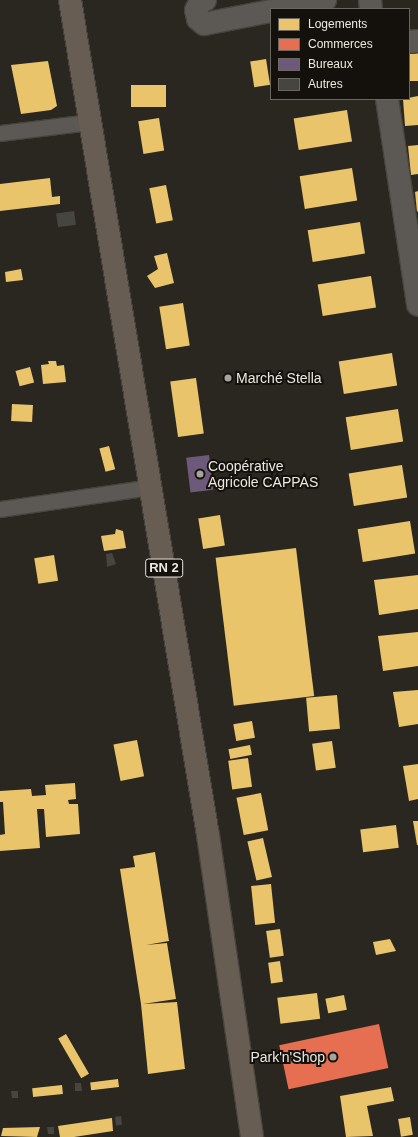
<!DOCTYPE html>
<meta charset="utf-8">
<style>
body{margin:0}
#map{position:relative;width:418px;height:1137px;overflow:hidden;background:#2a2721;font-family:Helvetica,sans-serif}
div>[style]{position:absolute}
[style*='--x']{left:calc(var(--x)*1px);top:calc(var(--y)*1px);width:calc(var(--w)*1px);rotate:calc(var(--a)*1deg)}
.homes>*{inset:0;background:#e9c46a;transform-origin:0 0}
.shops>*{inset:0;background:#e76f51;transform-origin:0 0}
.offices>*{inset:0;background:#6d597a;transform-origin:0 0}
.building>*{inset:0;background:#464540;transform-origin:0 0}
.roads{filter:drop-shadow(1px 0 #46433e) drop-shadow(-1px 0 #46433e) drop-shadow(0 1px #46433e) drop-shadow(0 -1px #46433e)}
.lane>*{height:15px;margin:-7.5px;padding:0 7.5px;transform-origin:7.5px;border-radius:7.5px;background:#5c5954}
.street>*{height:22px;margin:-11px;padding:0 11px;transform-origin:11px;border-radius:11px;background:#5c5954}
.highway>*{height:22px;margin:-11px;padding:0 11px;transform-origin:11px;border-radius:11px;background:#675d52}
.dots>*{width:11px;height:11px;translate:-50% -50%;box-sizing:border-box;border:2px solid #14110c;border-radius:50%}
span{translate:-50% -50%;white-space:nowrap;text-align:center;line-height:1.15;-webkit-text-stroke:4px #14110c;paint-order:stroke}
.shield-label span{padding:1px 3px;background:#14110c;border:1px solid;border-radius:3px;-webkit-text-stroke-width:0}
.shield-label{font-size:13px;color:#ece8e0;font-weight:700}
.poi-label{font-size:14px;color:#ece8e0}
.left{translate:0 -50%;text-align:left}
.right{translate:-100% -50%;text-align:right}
.legend{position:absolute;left:270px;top:8px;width:140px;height:92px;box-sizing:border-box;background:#14110c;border:1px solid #6a6761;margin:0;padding:5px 7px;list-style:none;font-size:12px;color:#ece8e0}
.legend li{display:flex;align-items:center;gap:8px;height:20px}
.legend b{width:20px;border:1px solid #6a6761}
</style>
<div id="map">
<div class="homes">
<i style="left:418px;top:52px;width:29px;height:9px;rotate:90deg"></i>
<i style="left:266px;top:59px;width:26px;height:16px;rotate:81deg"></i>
<i style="clip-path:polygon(48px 61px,57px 106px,51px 110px,21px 114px,11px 65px)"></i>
<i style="left:131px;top:85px;width:35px;height:22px"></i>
<i style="clip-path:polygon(418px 96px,418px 125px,405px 126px,403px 99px)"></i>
<i style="left:347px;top:110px;width:32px;height:54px;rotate:81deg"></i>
<i style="left:159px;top:118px;width:33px;height:21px;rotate:81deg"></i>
<i style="clip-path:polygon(418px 145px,418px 174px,411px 175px,408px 146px)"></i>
<i style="left:352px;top:168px;width:33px;height:53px;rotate:81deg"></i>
<i style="clip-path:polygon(50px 178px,52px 197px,60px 196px,60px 204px,0 211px,0 184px)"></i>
<i style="left:166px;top:185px;width:36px;height:17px;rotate:79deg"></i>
<i style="clip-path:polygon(418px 191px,418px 211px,417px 212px,415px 192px)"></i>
<i style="left:360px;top:222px;width:32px;height:53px;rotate:81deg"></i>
<i style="clip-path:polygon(167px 253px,174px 283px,155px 288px,147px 276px,158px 269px,154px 256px)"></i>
<i style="clip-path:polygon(21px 269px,23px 280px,6px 282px,5px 272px)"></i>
<i style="left:371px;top:276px;width:32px;height:54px;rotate:81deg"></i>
<i style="left:183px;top:303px;width:43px;height:24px;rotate:81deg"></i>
<i style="left:392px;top:353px;width:33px;height:54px;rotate:81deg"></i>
<i style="clip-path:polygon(48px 361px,56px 361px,57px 366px,64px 365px,66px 382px,43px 384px,41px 365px,49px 364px)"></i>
<i style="left:30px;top:367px;width:16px;height:15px;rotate:75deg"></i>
<i style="left:196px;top:378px;width:56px;height:26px;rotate:82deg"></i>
<i style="left:12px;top:404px;width:21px;height:17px;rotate:3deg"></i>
<i style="left:398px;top:409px;width:33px;height:53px;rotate:81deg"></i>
<i style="left:109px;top:446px;width:24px;height:10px;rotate:75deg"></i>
<i style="left:402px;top:465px;width:33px;height:54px;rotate:81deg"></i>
<i style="left:220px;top:515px;width:31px;height:22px;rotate:81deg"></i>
<i style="left:410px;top:521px;width:33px;height:53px;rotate:81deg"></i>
<i style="clip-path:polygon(116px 529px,123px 531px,126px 548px,104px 551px,101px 536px,115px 534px)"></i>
<i style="left:296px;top:548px;width:149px;height:81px;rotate:83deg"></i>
<i style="left:54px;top:555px;width:26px;height:20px;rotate:81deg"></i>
<i style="clip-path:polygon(418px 575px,418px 609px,379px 615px,374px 580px)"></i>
<i style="clip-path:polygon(418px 632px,418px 666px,383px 671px,378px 636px)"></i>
<i style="clip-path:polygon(418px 690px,418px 724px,399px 727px,393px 692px)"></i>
<i style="left:337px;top:695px;width:34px;height:31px;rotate:85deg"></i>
<i style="left:252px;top:721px;width:17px;height:19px;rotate:80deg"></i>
<i style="left:137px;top:740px;width:37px;height:24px;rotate:79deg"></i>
<i style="left:332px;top:741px;width:27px;height:20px;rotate:82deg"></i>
<i style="left:250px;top:745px;width:10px;height:22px;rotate:79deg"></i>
<i style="left:248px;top:758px;width:29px;height:20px;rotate:82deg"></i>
<i style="clip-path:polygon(418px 764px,418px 799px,409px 801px,403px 766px)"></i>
<i style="clip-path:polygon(75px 783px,76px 799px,68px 800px,69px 804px,78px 804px,80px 834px,46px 837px,44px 809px,37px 809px,40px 848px,0 851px,0 835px,5px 834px,3px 802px,0 802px,0 791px,31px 789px,32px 796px,46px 795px,45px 785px)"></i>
<i style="left:261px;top:793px;width:38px;height:25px;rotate:79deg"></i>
<i style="clip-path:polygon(413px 821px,418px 821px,418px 845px,417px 845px)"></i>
<i style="left:396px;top:825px;width:23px;height:36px;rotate:83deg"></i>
<i style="left:263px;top:838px;width:40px;height:16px;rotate:77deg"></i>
<i style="clip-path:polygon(155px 852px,169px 941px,146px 945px,167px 943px,176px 999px,143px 1004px,177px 1002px,185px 1069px,148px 1074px,141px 1004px,120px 869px,135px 867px,133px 856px)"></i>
<i style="left:271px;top:884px;width:39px;height:20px;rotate:84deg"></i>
<i style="left:280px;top:929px;width:27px;height:14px;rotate:82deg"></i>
<i style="clip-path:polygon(390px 939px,396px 951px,376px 955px,373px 942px)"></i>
<i style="left:280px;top:961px;width:21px;height:12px;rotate:82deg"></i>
<i style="left:317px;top:993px;width:26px;height:40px;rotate:83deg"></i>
<i style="left:344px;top:995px;width:15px;height:19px;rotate:79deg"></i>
<i style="left:66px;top:1034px;width:46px;height:9px;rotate:60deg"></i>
<i style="left:118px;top:1079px;width:8px;height:28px;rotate:83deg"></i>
<i style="left:62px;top:1085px;width:9px;height:30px;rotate:84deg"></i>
<i style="clip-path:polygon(391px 1087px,394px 1101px,367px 1106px,373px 1136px,346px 1137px,340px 1096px)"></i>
<i style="left:410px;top:1117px;width:18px;height:12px;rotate:81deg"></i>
<i style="clip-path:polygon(112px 1118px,113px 1131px,74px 1137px,60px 1137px,58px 1126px)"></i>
<i style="clip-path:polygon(40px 1127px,37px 1137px,1px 1136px,3px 1128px)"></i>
</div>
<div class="shops">
<i style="left:379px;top:1024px;width:45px;height:102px;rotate:78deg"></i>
</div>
<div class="offices">
<i style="left:209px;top:455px;width:35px;height:23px;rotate:83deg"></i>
</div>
<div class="building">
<i style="left:74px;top:211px;width:14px;height:18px;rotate:82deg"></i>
<i style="clip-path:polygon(112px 553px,116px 564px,107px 567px,106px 554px)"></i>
<i style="clip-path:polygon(75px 1083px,81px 1083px,82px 1091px,75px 1091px)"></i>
<i style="clip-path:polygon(11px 1091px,18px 1091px,18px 1098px,12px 1098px)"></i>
<i style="left:121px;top:1116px;width:9px;height:6px;rotate:84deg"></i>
<i style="clip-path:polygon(47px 1127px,54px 1127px,54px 1134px,48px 1134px)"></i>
</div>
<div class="roads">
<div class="lane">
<i style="--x:0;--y:133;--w:91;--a:-7"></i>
<i style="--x:0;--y:509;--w:153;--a:-8.3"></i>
</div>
<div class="street">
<i style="--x:205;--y:0;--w:4;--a:166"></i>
<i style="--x:201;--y:1;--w:10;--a:119"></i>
<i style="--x:196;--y:10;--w:9;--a:77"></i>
<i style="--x:198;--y:19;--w:8;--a:40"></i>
<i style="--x:204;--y:24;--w:68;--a:-11"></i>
<i style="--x:370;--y:0;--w:9;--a:84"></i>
<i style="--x:279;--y:9;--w:47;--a:-11.1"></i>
<i style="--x:409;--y:42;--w:9;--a:-6"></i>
<i style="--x:387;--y:99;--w:208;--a:81.4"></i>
</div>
<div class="highway">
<i style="--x:70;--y:0;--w:846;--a:80.62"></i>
<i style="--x:208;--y:835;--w:305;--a:81.7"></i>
</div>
</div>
<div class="dots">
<i style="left:228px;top:378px;background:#a8a49d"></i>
<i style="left:200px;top:474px;background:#a8a49d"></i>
<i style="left:333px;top:1057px;background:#a8a49d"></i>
</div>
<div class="shield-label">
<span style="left:164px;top:568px">RN 2</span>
</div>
<div class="poi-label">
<span class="left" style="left:236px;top:378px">Marché Stella</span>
<span class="left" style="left:208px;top:474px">Coopérative<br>Agricole CAPPAS</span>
<span class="right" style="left:325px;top:1057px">Park'n'Shop</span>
</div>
<ul class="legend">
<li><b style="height:11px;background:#e9c46a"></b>Logements</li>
<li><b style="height:11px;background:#e76f51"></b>Commerces</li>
<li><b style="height:11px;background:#6d597a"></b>Bureaux</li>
<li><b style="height:11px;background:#464540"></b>Autres</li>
</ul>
</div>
